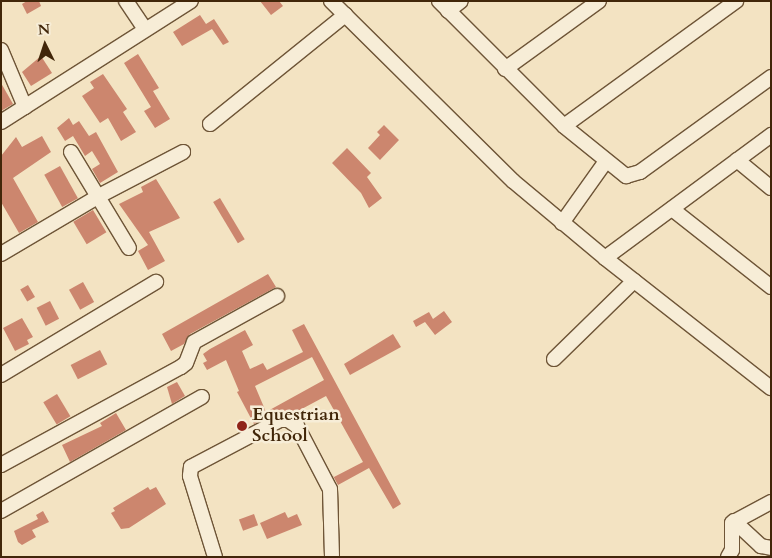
<!DOCTYPE html>
<style>
body{margin:0}
#map{position:relative;width:772px;height:558px;overflow:hidden;background:#f3e3c2;font-family:Cardo,serif}
div>[style]{position:absolute}
[style*='--x']{left:calc(var(--x)*1px);top:calc(var(--y)*1px);width:calc(var(--w)*1px);rotate:calc(var(--a)*1deg)}
.building>*{inset:0;background:#cc866e;transform-origin:0 0}
.roads{filter:drop-shadow(1px 0 #6e5537) drop-shadow(-1px 0 #6e5537) drop-shadow(0 1px #6e5537) drop-shadow(0 -1px #6e5537)}
.minor>*{height:14px;margin:-7px;padding:0 7px;transform-origin:7px;border-radius:7px;background:#f7edd7}
.dots>*{width:14px;height:14px;translate:-50% -50%;box-sizing:border-box;border:2px solid #f7edd7;border-radius:50%}
span{translate:-50% -50%;white-space:nowrap;text-align:center;line-height:1.15;-webkit-text-stroke:5px #f7edd7;paint-order:stroke}
.poi-label{font-size:18px;color:#412609;font-weight:700}
.left{translate:0 -50%;text-align:left}
.frame{position:absolute;inset:0;border:2px solid #412609;pointer-events:none}
.north{position:absolute;left:20px;top:20px;width:50px;height:50px;-webkit-text-stroke:4px #f7edd7;paint-order:stroke;rotate:356deg;font-size:14px;font-weight:700;line-height:20px;text-align:center;color:#412609}
.north::after{content:'';display:block;margin:auto;width:18px;height:22px;background:#412609;clip-path:polygon(50% 0,100% 100%,50% 72%,0 100%)}
</style>
<div id="map">
<div class="building">
<i style="clip-path:polygon(27px 1px,39px 1px,41px 6px,27px 14px,22px 4px)"></i>
<i style="clip-path:polygon(260px 1px,279px 1px,283px 6px,271px 15px)"></i>
<i style="clip-path:polygon(200px 15px,206px 24px,214px 19px,229px 42px,223px 45px,212px 29px,182px 46px,173px 32px)"></i>
<i style="clip-path:polygon(138px 54px,159px 88px,153px 91px,170px 119px,155px 128px,144px 111px,151px 107px,124px 63px)"></i>
<i style="clip-path:polygon(41px 56px,52px 73px,31px 86px,22px 72px)"></i>
<i style="clip-path:polygon(103px 74px,127px 109px,123px 112px,136px 132px,121px 141px,108px 118px,100px 123px,82px 96px,94px 88px,90px 82px)"></i>
<i style="clip-path:polygon(1px 83px,13px 104px,1px 111px)"></i>
<i style="clip-path:polygon(69px 118px,73px 125px,79px 121px,89px 136px,96px 132px,118px 172px,100px 183px,92px 169px,100px 164px,92px 151px,85px 156px,73px 136px,65px 141px,57px 128px)"></i>
<i style="clip-path:polygon(384px 125px,399px 140px,380px 160px,368px 148px,380px 135px,377px 132px)"></i>
<i style="clip-path:polygon(42px 136px,51px 152px,13px 178px,38px 222px,19px 233px,1px 202px,1px 156px,16px 137px,22px 147px)"></i>
<i style="clip-path:polygon(347px 148px,371px 173px,367px 177px,382px 198px,369px 208px,361px 193px,332px 163px)"></i>
<i style="left:60px;top:166px;width:37px;height:18px;rotate:61deg"></i>
<i style="clip-path:polygon(156px 179px,180px 218px,149px 232px,165px 261px,148px 270px,138px 251px,148px 245px,119px 204px,143px 192px,141px 187px)"></i>
<i style="left:220px;top:198px;width:48px;height:8px;rotate:59deg"></i>
<i style="left:93px;top:210px;width:26px;height:23px;rotate:59deg"></i>
<i style="clip-path:polygon(268px 274px,276px 287px,190px 334px,184px 344px,171px 351px,162px 334px)"></i>
<i style="left:83px;top:282px;width:23px;height:16px;rotate:61deg"></i>
<i style="left:28px;top:285px;width:14px;height:9px;rotate:60deg"></i>
<i style="left:50px;top:301px;width:20px;height:15px;rotate:63deg"></i>
<i style="clip-path:polygon(444px 311px,452px 322px,435px 335px,425px 322px,416px 327px,413px 321px,429px 312px,433px 319px)"></i>
<i style="clip-path:polygon(22px 318px,33px 337px,27px 340px,29px 344px,15px 351px,3px 328px)"></i>
<i style="clip-path:polygon(evenodd,304px 324px,401px 504px,393px 509px,369px 468px,338px 485px,332px 474px,334px 477px,363px 462px,326px 396px,298px 411px,302px 419px,292px 412px,280px 411px,254px 424px,237px 392px,239px 391px,226px 360px,207px 370px,203px 363px,207px 361px,203px 354px,210px 349px,245px 330px,253px 345px,242px 351px,250px 369px,263px 363px,267px 370px,303px 352px,292px 330px,304px 324px,312px 357px,324px 380px,266px 412px,255px 386px,312px 357px)"></i>
<i style="clip-path:polygon(393px 334px,401px 347px,350px 375px,344px 364px)"></i>
<i style="left:100px;top:350px;width:16px;height:33px;rotate:63deg"></i>
<i style="clip-path:polygon(177px 382px,185px 396px,172px 404px,167px 387px)"></i>
<i style="left:57px;top:394px;width:26px;height:16px;rotate:59deg"></i>
<i style="clip-path:polygon(116px 413px,126px 430px,70px 462px,62px 445px,102px 426px,100px 423px)"></i>
<i style="clip-path:polygon(148px 487px,150px 490px,156px 487px,166px 504px,129px 528px,121px 529px,111px 513px,115px 511px,113px 508px)"></i>
<i style="clip-path:polygon(43px 511px,49px 522px,32px 530px,36px 537px,22px 545px,18px 542px,14px 531px,38px 519px,36px 515px)"></i>
<i style="clip-path:polygon(285px 512px,288px 518px,297px 514px,302px 525px,267px 539px,260px 523px)"></i>
<i style="left:254px;top:514px;width:12px;height:16px;rotate:70deg"></i>
</div>
<div class="roads">
<div class="minor">
<i style="--x:126;--y:1;--w:34;--a:56"></i>
<i style="--x:331;--y:1;--w:256;--a:44.7"></i>
<i style="--x:513;--y:181;--w:120;--a:39.9"></i>
<i style="--x:605;--y:258;--w:211;--a:38.1"></i>
<i style="--x:439;--y:1;--w:177;--a:45"></i>
<i style="--x:564;--y:126;--w:80;--a:38.9"></i>
<i style="--x:626;--y:176;--w:15;--a:-16"></i>
<i style="--x:640;--y:172;--w:162;--a:-35.9"></i>
<i style="--x:448;--y:11;--w:16;--a:-38"></i>
<i style="--x:1;--y:50;--w:62;--a:67.2"></i>
<i style="--x:505;--y:69;--w:116;--a:-35.9"></i>
<i style="--x:1;--y:122;--w:225;--a:-32.5"></i>
<i style="--x:210;--y:124;--w:174;--a:-38.9"></i>
<i style="--x:564;--y:126;--w:213;--a:-36"></i>
<i style="--x:71;--y:152;--w:112;--a:58.9"></i>
<i style="--x:737;--y:160;--w:44;--a:39.5"></i>
<i style="--x:672;--y:209;--w:126;--a:38.2"></i>
<i style="--x:562;--y:223;--w:76;--a:-54.6"></i>
<i style="--x:1;--y:254;--w:114;--a:-30.6"></i>
<i style="--x:99;--y:196;--w:95;--a:-27.6"></i>
<i style="--x:605;--y:258;--w:207;--a:-36.5"></i>
<i style="--x:554;--y:359;--w:112;--a:-44.3"></i>
<i style="--x:1;--y:375;--w:181;--a:-31"></i>
<i style="--x:1;--y:465;--w:205;--a:-28.6"></i>
<i style="--x:181;--y:367;--w:6;--a:-39"></i>
<i style="--x:186;--y:363;--w:22;--a:-69"></i>
<i style="--x:194;--y:342;--w:95;--a:-29"></i>
<i style="--x:1;--y:511;--w:231;--a:-29.6"></i>
<i style="--x:734;--y:521;--w:37;--a:43"></i>
<i style="--x:761;--y:546;--w:10;--a:11"></i>
<i style="--x:215;--y:557;--w:85;--a:-107.2"></i>
<i style="--x:190;--y:476;--w:9;--a:-84"></i>
<i style="--x:191;--y:467;--w:101;--a:-27.8"></i>
<i style="--x:280;--y:420;--w:8;--a:0"></i>
<i style="--x:288;--y:420;--w:11;--a:34"></i>
<i style="--x:297;--y:426;--w:71;--a:62.4"></i>
<i style="--x:330;--y:489;--w:68;--a:88.3"></i>
<i style="--x:728;--y:557;--w:8;--a:-60"></i>
<i style="--x:732;--y:550;--w:27;--a:-90"></i>
<i style="--x:732;--y:523;--w:44;--a:-28.3"></i>
</div>
</div>
<div class="dots">
<i style="left:242px;top:426px;background:#8f2418"></i>
</div>
<div class="poi-label">
<span class="left" style="left:252px;top:426px">Equestrian<br>School</span>
</div>
<div class="frame"></div>
<div class="north">N</div>
</div>
